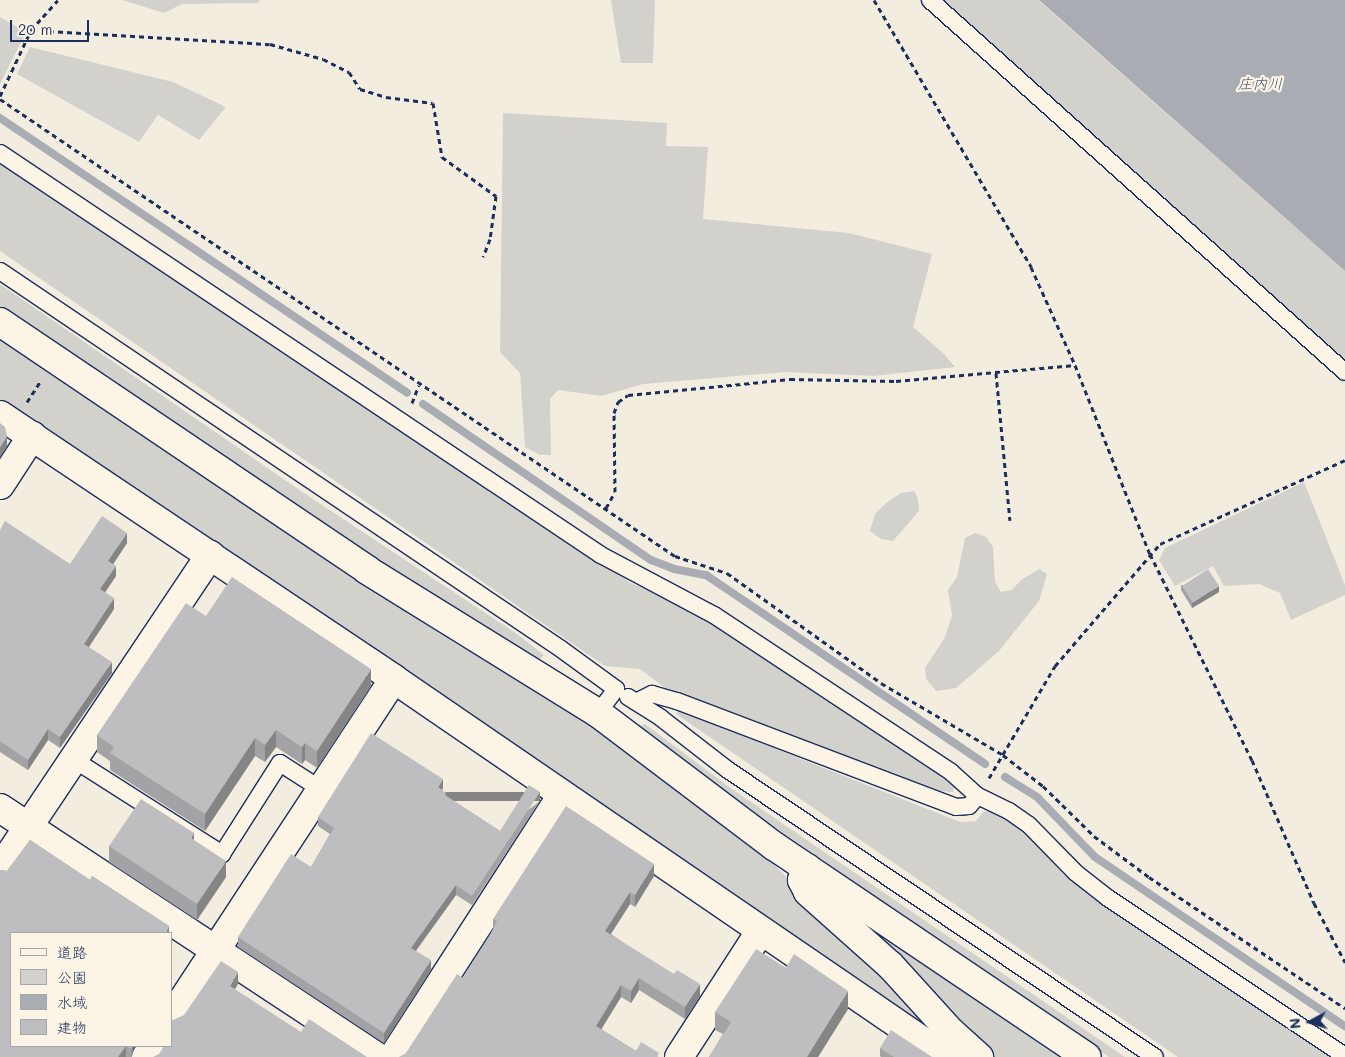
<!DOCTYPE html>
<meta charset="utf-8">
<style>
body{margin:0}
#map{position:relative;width:1345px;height:1057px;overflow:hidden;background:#f3ede0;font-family:Mali,"Klee One",sans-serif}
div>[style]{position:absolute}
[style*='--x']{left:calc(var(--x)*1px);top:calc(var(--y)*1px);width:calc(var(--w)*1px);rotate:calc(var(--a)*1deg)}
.green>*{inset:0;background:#d3d1cc}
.water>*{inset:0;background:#a9acb3}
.stream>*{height:8px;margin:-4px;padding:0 4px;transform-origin:4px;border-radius:4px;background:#a9acb3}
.path>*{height:3px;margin-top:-1.5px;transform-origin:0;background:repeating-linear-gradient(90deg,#1b2f5e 0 5px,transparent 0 9px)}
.roads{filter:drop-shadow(1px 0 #1b2f5e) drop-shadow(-1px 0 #1b2f5e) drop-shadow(0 1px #1b2f5e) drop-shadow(0 -1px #1b2f5e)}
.lane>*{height:16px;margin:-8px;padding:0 8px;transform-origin:8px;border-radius:8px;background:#fcf5e5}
.street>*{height:28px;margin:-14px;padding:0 14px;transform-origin:14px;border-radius:14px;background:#fcf5e5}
.secondary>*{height:28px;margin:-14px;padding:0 14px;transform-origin:14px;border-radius:14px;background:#fcf5e5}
.wall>*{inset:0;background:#a3a3a5}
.shaded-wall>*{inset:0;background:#858586;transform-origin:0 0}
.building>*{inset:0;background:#bebec0;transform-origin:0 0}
span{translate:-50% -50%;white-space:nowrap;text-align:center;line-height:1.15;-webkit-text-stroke:4.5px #fcf5e5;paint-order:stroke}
.water-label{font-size:15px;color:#465478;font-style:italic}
.legend{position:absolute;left:10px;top:932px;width:162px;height:115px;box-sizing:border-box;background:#fcf5e5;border:1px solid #a2a6af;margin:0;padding:6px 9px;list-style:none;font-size:15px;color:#1b2f5e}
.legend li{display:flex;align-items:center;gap:10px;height:25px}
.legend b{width:25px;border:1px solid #a2a6af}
.north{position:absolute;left:1285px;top:997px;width:50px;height:50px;-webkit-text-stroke:4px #fcf5e5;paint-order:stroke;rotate:264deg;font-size:14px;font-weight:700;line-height:20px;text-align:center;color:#1b2f5e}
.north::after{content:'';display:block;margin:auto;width:18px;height:22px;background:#1b2f5e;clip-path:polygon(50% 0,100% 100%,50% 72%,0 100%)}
.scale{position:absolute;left:10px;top:20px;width:79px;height:22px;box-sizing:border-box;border:2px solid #1b2f5e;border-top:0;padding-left:6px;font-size:15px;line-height:18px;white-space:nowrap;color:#1b2f5e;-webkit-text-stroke:4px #fcf5e5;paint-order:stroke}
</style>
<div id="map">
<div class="green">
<i style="clip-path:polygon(122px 0,260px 0,258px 3px,182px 4px,164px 13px)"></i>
<i style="clip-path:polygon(611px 0,655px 0,653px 63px,621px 63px)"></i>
<i style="clip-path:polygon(942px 0,1038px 0,1345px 271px,1345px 359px,1221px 252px)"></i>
<i style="clip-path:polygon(0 17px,26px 32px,0 84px)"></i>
<i style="clip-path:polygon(30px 47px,173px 82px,226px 107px,199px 140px,158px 115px,139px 142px,17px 74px)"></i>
<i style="clip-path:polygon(503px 113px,667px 123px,666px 146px,708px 147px,703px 219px,849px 233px,932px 254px,913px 327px,944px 354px,955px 367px,874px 376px,786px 372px,643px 384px,601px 396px,558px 390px,550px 399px,551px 455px,540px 455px,525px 447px,520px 373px,500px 352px)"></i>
<i style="clip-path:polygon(0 160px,631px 583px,693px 610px,946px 779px,954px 787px,953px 792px,936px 791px,664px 687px,640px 669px,605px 666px,0 251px)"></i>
<i style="clip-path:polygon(0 284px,301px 491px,517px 634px,544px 655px,538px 661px,368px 558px,0 307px)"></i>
<i style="clip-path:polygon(0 337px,363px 583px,461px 647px,551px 695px,617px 741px,663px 780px,761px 852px,968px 1056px,0 405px)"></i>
<i style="clip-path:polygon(1304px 482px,1345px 585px,1345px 595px,1291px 620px,1280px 593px,1259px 584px,1224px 586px,1213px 566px,1175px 586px,1159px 560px,1165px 548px)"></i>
<i style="clip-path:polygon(914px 491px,918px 499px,919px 511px,893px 541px,881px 539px,870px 531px,875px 514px,886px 503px,901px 493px)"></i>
<i style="clip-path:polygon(975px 533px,986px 537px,993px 547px,995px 582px,1001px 592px,1012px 590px,1021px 580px,1039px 569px,1047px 574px,1039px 601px,999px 651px,956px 688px,936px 691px,926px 679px,925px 668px,945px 637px,952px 615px,948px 590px,957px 577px,965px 538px)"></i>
<i style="clip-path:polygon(678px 710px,960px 822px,976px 821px,983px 812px,992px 811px,1019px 826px,1037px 842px,1063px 874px,1089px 894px,1331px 1057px,1178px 1057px,676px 714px)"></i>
<i style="clip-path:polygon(645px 724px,732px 789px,1125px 1057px,1109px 1057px,724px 792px,640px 726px)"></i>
<i style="clip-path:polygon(818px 892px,1059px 1057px,986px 1057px)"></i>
</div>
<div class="water">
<i style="clip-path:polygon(1039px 0,1345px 0,1345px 271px)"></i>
</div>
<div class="stream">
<i style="--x:0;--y:118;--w:491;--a:34"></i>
<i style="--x:423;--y:404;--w:276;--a:34.4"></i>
<i style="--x:651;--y:560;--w:25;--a:21"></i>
<i style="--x:674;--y:569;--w:33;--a:11"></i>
<i style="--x:706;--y:575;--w:337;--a:34.1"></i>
<i style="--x:1005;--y:777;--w:39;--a:32"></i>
<i style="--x:1038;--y:798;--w:82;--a:46"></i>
<i style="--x:1095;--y:857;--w:302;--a:34.1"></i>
</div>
<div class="path">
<i style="--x:874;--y:0;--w:310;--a:59.5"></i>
<i style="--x:1031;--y:267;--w:107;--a:65.8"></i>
<i style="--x:1075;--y:365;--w:203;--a:68.4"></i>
<i style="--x:1150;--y:554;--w:230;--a:63.7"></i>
<i style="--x:1252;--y:760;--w:156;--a:66.6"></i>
<i style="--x:1314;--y:903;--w:67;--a:62.3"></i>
<i style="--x:31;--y:30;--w:239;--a:3.4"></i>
<i style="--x:270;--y:44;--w:55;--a:15.8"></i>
<i style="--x:323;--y:59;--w:29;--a:27"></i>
<i style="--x:349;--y:72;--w:20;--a:57"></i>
<i style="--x:360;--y:89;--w:27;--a:17"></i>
<i style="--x:386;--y:97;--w:47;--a:7.3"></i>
<i style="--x:433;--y:103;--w:55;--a:80.5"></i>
<i style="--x:442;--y:157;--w:67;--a:35.8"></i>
<i style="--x:496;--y:196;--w:43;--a:97.9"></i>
<i style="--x:490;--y:239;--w:19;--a:111"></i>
<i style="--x:0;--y:96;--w:73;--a:-64.8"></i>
<i style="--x:31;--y:30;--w:40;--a:-48"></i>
<i style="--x:0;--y:99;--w:815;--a:34.1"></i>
<i style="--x:675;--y:556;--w:55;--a:18.1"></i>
<i style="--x:727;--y:573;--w:189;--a:35.5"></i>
<i style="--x:881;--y:683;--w:142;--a:30.5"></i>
<i style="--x:1003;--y:755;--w:51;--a:37.8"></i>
<i style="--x:1043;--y:786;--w:71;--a:44.4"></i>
<i style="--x:1094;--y:836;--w:69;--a:36.7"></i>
<i style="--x:1149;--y:877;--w:236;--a:33.8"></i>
<i style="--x:996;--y:373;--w:148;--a:84.6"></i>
<i style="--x:27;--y:402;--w:24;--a:-57"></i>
<i style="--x:412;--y:403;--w:19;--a:-69"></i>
<i style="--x:606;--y:508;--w:18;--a:-61"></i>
<i style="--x:615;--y:492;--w:79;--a:-90.7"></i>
<i style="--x:614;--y:413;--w:12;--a:-70"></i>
<i style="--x:618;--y:402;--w:12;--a:-35"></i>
<i style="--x:628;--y:395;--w:163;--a:-5.6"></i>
<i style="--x:790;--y:379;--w:106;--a:1.1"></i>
<i style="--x:896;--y:381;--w:180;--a:-5.1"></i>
<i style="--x:989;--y:778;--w:130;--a:-59.5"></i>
<i style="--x:1055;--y:666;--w:161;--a:-49.3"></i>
<i style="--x:1160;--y:544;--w:203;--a:-24.4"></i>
</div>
<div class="roads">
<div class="lane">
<i style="--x:930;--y:0;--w:557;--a:41.87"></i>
<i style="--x:0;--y:153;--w:723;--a:33.78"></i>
<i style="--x:601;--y:555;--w:128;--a:28"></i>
<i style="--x:714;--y:615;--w:284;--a:33.5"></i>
<i style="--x:951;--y:772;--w:36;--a:42"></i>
<i style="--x:0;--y:271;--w:676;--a:33.97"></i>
<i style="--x:561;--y:649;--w:68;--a:36"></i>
<i style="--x:616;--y:689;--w:30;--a:127"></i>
<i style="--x:628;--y:697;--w:39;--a:32"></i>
<i style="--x:661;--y:718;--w:85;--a:37.8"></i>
<i style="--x:728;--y:770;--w:514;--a:33.91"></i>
<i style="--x:636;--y:702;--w:18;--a:-27"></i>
<i style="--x:652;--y:694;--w:26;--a:16"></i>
<i style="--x:677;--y:701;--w:298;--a:20.8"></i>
<i style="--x:956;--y:807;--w:13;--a:-4"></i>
<i style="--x:969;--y:806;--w:13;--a:-48"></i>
<i style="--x:978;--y:796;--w:34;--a:26"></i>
<i style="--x:1009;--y:811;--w:24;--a:35"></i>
<i style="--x:1029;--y:825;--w:67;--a:45.6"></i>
<i style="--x:1076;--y:873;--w:41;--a:38"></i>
<i style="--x:1108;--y:898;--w:285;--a:33.7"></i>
<i style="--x:73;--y:759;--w:177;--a:32.5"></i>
<i style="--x:222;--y:854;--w:108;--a:-57.5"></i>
<i style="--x:280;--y:763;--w:50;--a:32.7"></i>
</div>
<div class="street">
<i style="--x:0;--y:415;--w:474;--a:33.8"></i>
<i style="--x:394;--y:679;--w:669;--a:34.4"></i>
<i style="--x:0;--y:485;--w:59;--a:-56.9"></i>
<i style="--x:0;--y:808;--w:452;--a:33.4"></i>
<i style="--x:807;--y:868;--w:13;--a:113"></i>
<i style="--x:802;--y:880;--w:13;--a:63"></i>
<i style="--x:808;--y:892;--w:110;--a:41.7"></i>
<i style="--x:890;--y:965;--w:91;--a:47.7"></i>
<i style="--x:951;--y:1032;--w:38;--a:42"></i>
<i style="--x:0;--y:869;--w:378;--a:-56.2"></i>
<i style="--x:171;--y:1018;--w:406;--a:-56.7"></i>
<i style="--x:146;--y:1057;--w:13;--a:-58"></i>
<i style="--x:393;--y:1057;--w:312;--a:-57.2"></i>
<i style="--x:679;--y:1057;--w:149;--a:-57.1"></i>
</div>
<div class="secondary">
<i style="--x:0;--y:322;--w:443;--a:34"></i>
<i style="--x:367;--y:570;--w:272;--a:31.8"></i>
<i style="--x:598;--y:713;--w:221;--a:37.1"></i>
<i style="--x:774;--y:846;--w:377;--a:34"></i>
</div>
</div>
<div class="wall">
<i style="clip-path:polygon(0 530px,70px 564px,127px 543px,113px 564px,116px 576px,105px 592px,114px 609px,89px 647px,112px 673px,60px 748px,48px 740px,28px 770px,0 752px)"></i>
<i style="clip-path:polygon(1181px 585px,1219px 592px,1192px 608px,1181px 590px)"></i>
<i style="clip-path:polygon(206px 616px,371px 686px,317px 768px,305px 760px,302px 764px,276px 747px,265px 762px,255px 756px,205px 831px,110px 770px,110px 761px,97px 752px,97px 735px)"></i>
<i style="clip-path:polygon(443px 788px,442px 790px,446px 796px,500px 831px,540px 801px,472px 905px,456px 895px,416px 951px,431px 970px,384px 1043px,238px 947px,238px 937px,311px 867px,330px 834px,318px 826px,318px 817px)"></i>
<i style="clip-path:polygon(30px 840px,90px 880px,92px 876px,169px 926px,169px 933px,11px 933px,11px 1046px,135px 1046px,133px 1049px,132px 1057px,0 1057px,0 870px,7px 871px)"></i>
<i style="clip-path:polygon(109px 846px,226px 877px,197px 920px,109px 862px)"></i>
<i style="clip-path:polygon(654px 876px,635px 907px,630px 904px,611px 934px,700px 996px,685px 1019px,639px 990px,631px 1003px,621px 997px,601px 1029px,636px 1051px,659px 1057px,406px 1053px,463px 978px,490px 935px,493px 929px,493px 919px)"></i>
<i style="clip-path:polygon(848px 1009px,818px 1057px,709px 1057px,723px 1034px,715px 1030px,715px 1012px)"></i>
<i style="clip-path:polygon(880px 1048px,932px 1057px,881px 1057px,880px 1056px)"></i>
</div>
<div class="shaded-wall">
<i style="clip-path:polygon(7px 436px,7px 446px,0 457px,0 447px)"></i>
<i style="clip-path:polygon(127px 533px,127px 543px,108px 572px,108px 561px)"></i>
<i style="clip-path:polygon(116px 566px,116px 576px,100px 600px,100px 589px)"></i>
<i style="clip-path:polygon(1219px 586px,1219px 592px,1192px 608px,1192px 603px)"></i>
<i style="clip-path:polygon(114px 598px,114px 609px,84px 654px,84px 644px)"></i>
<i style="clip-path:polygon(112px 662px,112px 673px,60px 748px,60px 737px)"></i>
<i style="clip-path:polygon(371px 669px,371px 686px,317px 768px,317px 751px)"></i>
<i style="clip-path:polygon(48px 729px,48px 740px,28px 770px,28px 760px)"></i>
<i style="clip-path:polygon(276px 730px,276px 747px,265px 762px,265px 745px)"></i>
<i style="clip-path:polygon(255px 738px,255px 756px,205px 831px,205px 814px)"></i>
<i style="clip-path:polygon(305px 743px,305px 760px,302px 764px,302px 747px)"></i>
<i style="clip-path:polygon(443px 779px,443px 788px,438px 797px,438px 787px)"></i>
<i style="left:540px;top:792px;width:9px;height:124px;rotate:90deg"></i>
<i style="clip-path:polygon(194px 833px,194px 848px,191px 838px)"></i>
<i style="clip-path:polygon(226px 861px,226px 877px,197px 920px,197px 904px)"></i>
<i style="clip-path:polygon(654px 864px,654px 876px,635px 907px,635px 895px)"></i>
<i style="clip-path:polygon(456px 885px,456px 895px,411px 957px,411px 948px)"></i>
<i style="clip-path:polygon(630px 892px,630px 904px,605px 943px,605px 931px)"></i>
<i style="clip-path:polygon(169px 926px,169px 933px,166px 933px)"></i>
<i style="clip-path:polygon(431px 960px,431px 970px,384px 1043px,384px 1033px)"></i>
<i style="clip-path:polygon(238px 972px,238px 984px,230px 998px,230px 986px)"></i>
<i style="clip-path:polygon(639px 978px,639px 990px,631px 1003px,631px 991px)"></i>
<i style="clip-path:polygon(700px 984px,700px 996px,685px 1019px,685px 1007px)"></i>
<i style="clip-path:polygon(621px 985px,621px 997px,596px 1038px,596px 1026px)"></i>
<i style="clip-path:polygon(848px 991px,848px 1009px,818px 1057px,807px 1057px)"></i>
<i style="clip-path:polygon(126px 1046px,126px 1057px,118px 1057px)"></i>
<i style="clip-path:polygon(132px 1046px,135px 1046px,133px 1049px,131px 1057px)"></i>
</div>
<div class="building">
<i style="clip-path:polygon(0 423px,5px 427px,7px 436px,0 447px)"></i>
<i style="clip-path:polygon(102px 516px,127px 533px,108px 561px,116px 566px,100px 589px,114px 598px,84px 644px,112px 662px,60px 737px,48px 729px,28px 760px,0 741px,0 530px,5px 521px,70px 564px)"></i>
<i style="left:1208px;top:569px;width:20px;height:31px;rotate:57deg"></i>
<i style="clip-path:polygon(232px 577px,371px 669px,317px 751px,305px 743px,302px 747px,276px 730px,265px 745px,255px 738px,205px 814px,110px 753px,114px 747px,97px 735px,186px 603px,206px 616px)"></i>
<i style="clip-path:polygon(371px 733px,443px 779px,438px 787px,446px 793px,445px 795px,500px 831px,529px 785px,540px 792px,472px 896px,456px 885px,411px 948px,431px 960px,384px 1033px,238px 937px,291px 854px,311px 867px,334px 828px,318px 817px)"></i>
<i style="clip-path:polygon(141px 799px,194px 833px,191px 838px,226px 861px,197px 904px,109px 846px)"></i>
<i style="clip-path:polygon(566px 806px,654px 864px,635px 895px,630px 892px,605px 931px,674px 974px,677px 970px,700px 984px,685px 1007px,639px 978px,631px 991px,621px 985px,596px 1026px,636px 1051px,641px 1042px,659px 1053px,657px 1057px,399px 1057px,406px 1053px,457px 974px,463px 978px,490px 935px,497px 921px,493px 919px)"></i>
<i style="clip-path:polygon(30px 840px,90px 880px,92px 876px,169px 926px,166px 933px,11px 933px,11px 1046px,126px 1046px,118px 1057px,0 1057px,0 870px,7px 871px)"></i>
<i style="clip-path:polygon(756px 949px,786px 968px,794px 954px,848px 991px,807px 1057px,709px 1057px,731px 1022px,715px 1012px)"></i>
<i style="clip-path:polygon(221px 961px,238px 972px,230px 986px,301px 1032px,309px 1019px,367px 1057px,153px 1057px,159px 1054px,164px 1046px,171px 1046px,171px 1021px,184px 1015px)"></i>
<i style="clip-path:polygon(891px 1030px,932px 1057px,894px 1057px,880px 1048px)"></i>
<i style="clip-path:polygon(126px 1046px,132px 1046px,131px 1049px)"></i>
</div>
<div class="water-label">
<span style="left:1260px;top:84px">庄内川</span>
</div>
<ul class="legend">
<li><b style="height:6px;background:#fcf5e5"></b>道路</li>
<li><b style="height:14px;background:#d3d1cc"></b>公園</li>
<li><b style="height:14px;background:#a9acb3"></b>水域</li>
<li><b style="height:14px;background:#bebec0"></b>建物</li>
</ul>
<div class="north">N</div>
<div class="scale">20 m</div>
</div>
